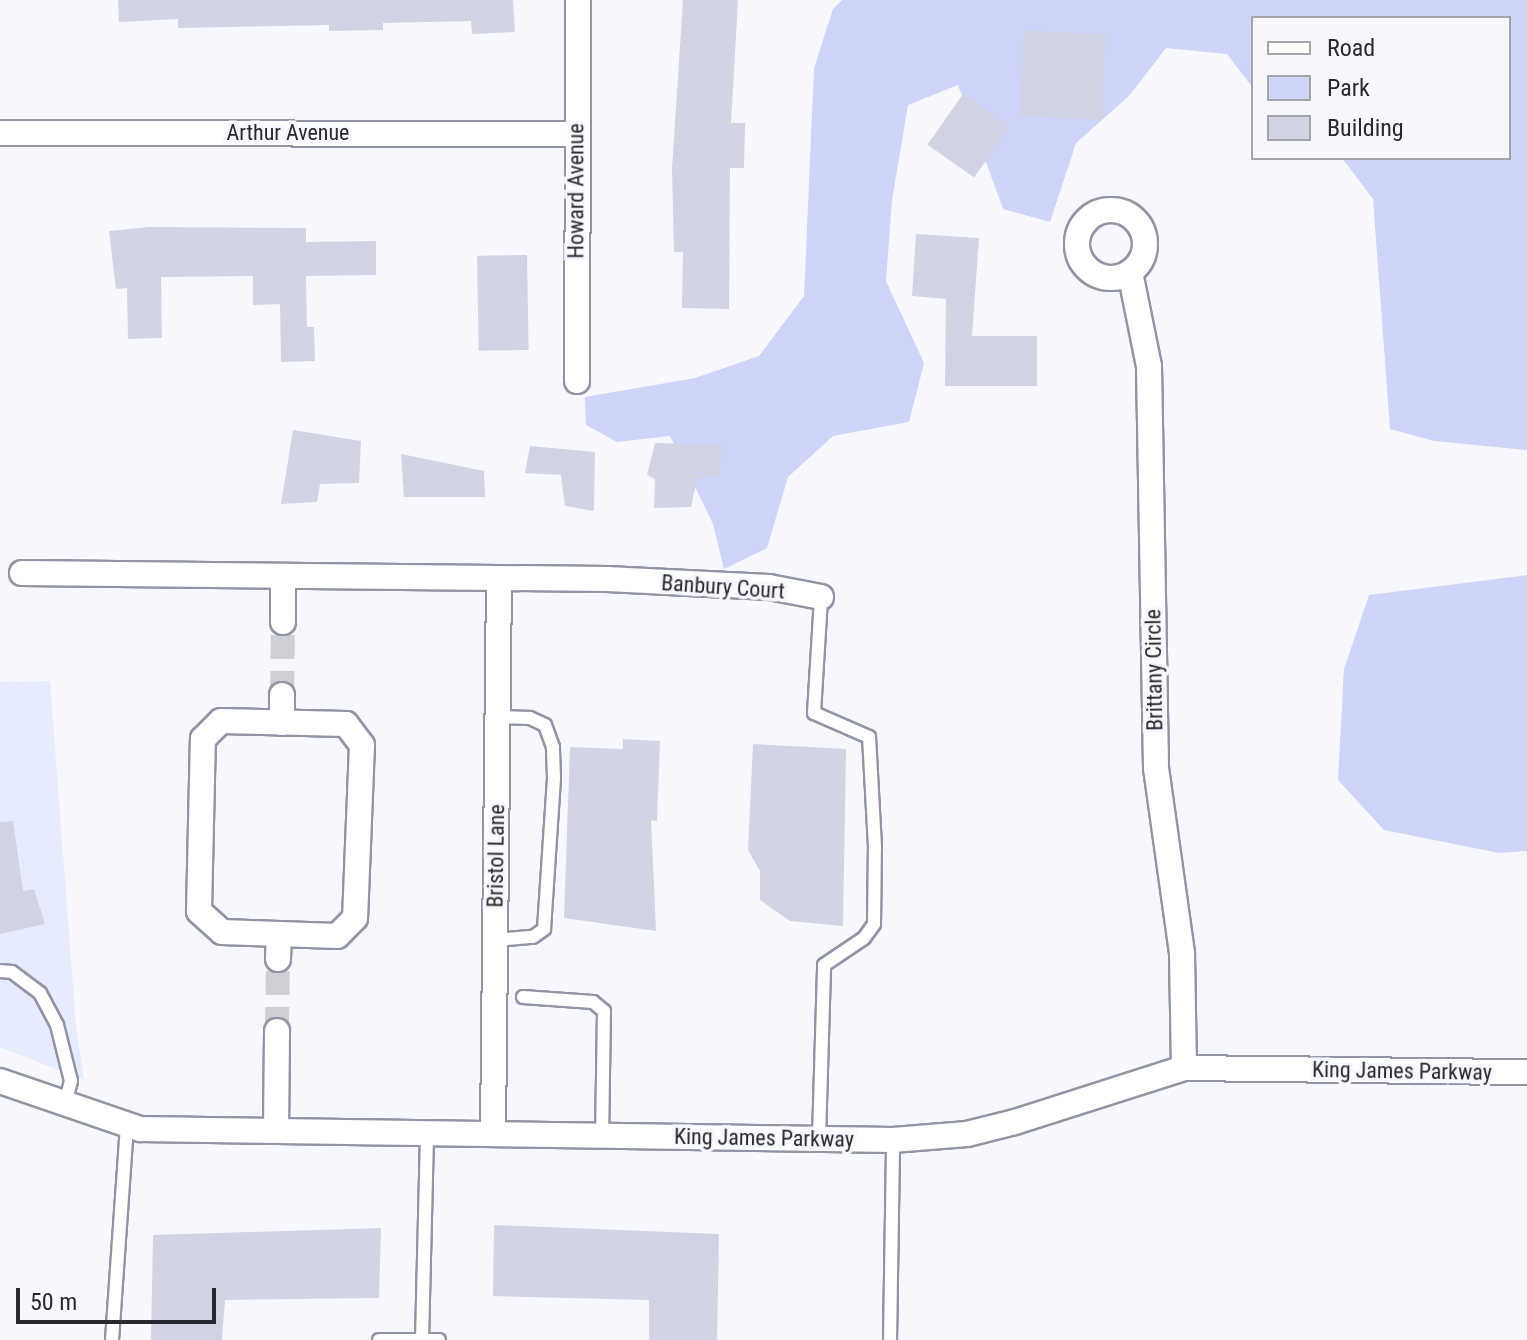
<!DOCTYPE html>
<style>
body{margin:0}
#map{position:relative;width:1527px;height:1340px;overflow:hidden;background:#f6f8fe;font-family:"Roboto Condensed",sans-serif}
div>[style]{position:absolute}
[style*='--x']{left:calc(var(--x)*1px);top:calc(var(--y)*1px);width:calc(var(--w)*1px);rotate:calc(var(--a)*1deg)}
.built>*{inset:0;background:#e7ebfe}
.green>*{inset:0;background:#cfd5f9}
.building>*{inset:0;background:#d1d4e5;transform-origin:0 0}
.street-tunnel>*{height:24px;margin-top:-12px;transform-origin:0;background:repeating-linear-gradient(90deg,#cdcfd5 0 24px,transparent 0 36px)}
.roads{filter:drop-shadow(2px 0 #9194a4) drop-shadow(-2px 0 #9194a4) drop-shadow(0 2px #9194a4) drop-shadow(0 -2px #9194a4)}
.lane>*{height:12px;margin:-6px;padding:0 6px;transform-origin:6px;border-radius:6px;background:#fff}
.street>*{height:24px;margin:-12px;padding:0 12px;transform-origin:12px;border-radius:12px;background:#fff}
.street>.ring{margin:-12px;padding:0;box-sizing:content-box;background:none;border:24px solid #fff;border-radius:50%}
span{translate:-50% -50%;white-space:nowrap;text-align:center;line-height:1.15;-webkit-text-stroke:7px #f6f8fe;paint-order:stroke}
.street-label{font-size:22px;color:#28292f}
.legend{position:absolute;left:1251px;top:16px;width:260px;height:144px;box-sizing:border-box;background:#f6f8fe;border:2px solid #a4a5ab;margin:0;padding:10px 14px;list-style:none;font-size:24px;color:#28292f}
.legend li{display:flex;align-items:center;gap:16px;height:40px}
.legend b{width:40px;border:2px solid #a4a5ab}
.scale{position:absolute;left:16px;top:1288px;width:200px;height:36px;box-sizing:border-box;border:4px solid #28292f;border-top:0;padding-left:10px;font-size:24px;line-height:28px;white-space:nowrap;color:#28292f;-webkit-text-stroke:6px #f6f8fe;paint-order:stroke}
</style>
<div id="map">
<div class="built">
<i style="clip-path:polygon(50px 681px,76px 1026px,84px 1080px,0 1047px,0 682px)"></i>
</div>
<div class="green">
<i style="clip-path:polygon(842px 0,1527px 0,1527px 450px,1434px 441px,1390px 429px,1373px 199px,1342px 158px,1509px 158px,1509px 18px,1253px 18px,1253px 88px,1227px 54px,1166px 48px,1129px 96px,1076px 143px,1050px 222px,1003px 209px,958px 85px,908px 105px,892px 200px,886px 281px,924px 363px,909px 422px,833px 436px,788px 477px,767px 548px,724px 569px,713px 524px,670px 436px,617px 442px,586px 425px,585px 397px,695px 378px,759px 356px,804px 296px,814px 68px,833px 9px)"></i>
<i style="clip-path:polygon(1527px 575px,1527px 851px,1499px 853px,1384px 830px,1338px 780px,1344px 669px,1369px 595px)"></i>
</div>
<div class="building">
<i style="clip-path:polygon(118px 0,513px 0,515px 32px,472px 34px,471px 21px,383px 23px,383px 30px,329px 31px,329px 25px,178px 28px,178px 19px,119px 22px)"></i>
<i style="clip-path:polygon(683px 0,738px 0,731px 123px,745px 123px,744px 168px,730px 168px,729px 309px,682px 308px,683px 252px,674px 252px,672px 168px)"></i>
<i style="left:1024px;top:30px;width:82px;height:86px;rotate:3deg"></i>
<i style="left:963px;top:94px;width:57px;height:62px;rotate:35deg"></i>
<i style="clip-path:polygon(149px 227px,306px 228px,306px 242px,376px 241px,376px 275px,306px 276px,307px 327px,314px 327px,315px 361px,281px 362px,280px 304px,253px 305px,253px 276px,161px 277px,162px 338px,128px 339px,127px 288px,116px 289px,109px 231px)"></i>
<i style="clip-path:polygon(916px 234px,979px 238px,972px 336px,1037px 336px,1037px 386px,945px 386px,946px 299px,912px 296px)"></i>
<i style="left:527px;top:255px;width:95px;height:50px;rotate:89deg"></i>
<i style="clip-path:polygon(293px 430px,361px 441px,359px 483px,320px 484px,317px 502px,281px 504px)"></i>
<i style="clip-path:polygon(655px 443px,722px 445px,719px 476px,697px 478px,691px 507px,654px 508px,655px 479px,647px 475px)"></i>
<i style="clip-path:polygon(530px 446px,595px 452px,594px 511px,565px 506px,561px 475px,525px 473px)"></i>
<i style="clip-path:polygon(401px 454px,484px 471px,485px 497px,404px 497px)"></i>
<i style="clip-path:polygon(623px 739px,660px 741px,657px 821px,651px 820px,656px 931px,564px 918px,570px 747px,623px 749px)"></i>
<i style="clip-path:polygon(753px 744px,846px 749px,843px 926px,790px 921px,760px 900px,760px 871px,748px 850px)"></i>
<i style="clip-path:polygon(13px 821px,23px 891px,34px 889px,45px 924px,0 934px,0 822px)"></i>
<i style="clip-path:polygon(494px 1225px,719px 1234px,717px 1340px,649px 1340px,649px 1300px,493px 1296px)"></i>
<i style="clip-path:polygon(381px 1228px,379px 1298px,225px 1300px,222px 1340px,151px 1340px,153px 1235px)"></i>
</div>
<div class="street-tunnel">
<i style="--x:282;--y:695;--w:73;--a:-89.2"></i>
<i style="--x:277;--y:1031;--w:72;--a:-89.2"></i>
</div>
<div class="roads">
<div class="lane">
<i style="--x:495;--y:940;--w:38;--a:-5"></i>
<i style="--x:533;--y:937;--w:14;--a:-36"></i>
<i style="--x:544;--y:929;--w:151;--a:-86.2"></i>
<i style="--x:554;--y:778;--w:31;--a:-92"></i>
<i style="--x:553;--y:747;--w:23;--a:-110"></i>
<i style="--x:545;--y:725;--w:17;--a:-155"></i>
<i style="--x:530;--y:718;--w:32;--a:-178"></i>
<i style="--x:0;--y:971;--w:12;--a:5"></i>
<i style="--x:12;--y:972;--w:35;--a:37"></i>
<i style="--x:40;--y:993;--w:36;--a:62"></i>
<i style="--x:57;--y:1025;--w:58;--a:76"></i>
<i style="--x:71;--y:1081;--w:23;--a:105"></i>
<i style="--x:523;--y:997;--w:70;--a:4.1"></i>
<i style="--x:593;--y:1002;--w:14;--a:39"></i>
<i style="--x:604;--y:1011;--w:124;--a:90.9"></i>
<i style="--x:819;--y:1138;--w:173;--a:-88.3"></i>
<i style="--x:824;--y:965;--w:48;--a:-34"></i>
<i style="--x:864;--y:938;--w:17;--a:-54"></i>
<i style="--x:874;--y:924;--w:77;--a:-89.3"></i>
<i style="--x:875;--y:847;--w:110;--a:-93.1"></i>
<i style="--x:869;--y:737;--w:60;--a:-156.4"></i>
<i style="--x:814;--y:713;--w:116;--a:-86.5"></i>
<i style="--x:112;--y:1340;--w:217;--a:-86"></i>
<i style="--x:379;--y:1340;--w:60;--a:0"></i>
<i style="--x:422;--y:1340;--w:210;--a:-88.6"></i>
<i style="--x:890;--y:1340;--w:200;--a:-89.1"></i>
</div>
<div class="street">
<i style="--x:0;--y:133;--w:576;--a:0.1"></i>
<i class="ring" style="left:1077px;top:210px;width:44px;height:44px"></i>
<i style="--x:1130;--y:272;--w:96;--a:78.6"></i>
<i style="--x:1149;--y:366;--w:402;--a:89"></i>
<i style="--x:1156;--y:768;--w:188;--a:82"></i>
<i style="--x:1182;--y:954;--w:114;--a:89"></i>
<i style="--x:577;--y:381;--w:381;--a:-89.8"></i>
<i style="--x:22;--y:573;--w:585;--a:0.59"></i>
<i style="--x:607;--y:579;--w:162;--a:2.8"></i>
<i style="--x:769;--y:587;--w:53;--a:10.9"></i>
<i style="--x:283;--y:622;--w:45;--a:-90"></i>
<i style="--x:282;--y:695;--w:28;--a:90"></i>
<i style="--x:221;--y:721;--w:125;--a:1.4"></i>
<i style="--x:346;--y:724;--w:26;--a:53"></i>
<i style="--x:362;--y:745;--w:173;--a:92.3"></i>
<i style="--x:355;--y:918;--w:25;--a:135"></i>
<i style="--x:337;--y:936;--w:115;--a:-178"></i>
<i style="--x:222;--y:932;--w:31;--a:-138"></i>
<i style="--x:199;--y:911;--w:172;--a:-88.7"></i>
<i style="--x:203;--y:739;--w:25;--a:-45"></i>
<i style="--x:278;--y:959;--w:25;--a:-88"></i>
<i style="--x:0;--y:1081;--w:148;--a:18.9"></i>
<i style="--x:140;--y:1129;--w:753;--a:0.84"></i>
<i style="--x:893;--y:1140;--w:74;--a:-4.6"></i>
<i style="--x:967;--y:1134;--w:49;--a:-14"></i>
<i style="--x:1015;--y:1122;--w:177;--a:-17.7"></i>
<i style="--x:1184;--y:1068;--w:343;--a:0.7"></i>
<i style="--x:276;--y:1129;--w:98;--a:-89.4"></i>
<i style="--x:493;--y:1133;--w:553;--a:-89.38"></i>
</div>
</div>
<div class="street-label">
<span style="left:288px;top:133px">Arthur Avenue</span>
<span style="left:576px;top:191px;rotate:-90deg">Howard Avenue</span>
<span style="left:723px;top:587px;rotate:4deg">Banbury Court</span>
<span style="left:1154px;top:670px;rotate:-91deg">Brittany Circle</span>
<span style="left:496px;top:856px;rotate:-89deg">Bristol Lane</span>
<span style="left:1402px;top:1071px;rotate:1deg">King James Parkway</span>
<span style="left:764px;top:1138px;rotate:1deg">King James Parkway</span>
</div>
<ul class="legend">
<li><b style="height:10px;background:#fff"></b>Road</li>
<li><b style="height:22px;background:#cfd5f9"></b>Park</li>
<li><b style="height:22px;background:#d1d4e5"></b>Building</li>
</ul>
<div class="scale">50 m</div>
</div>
